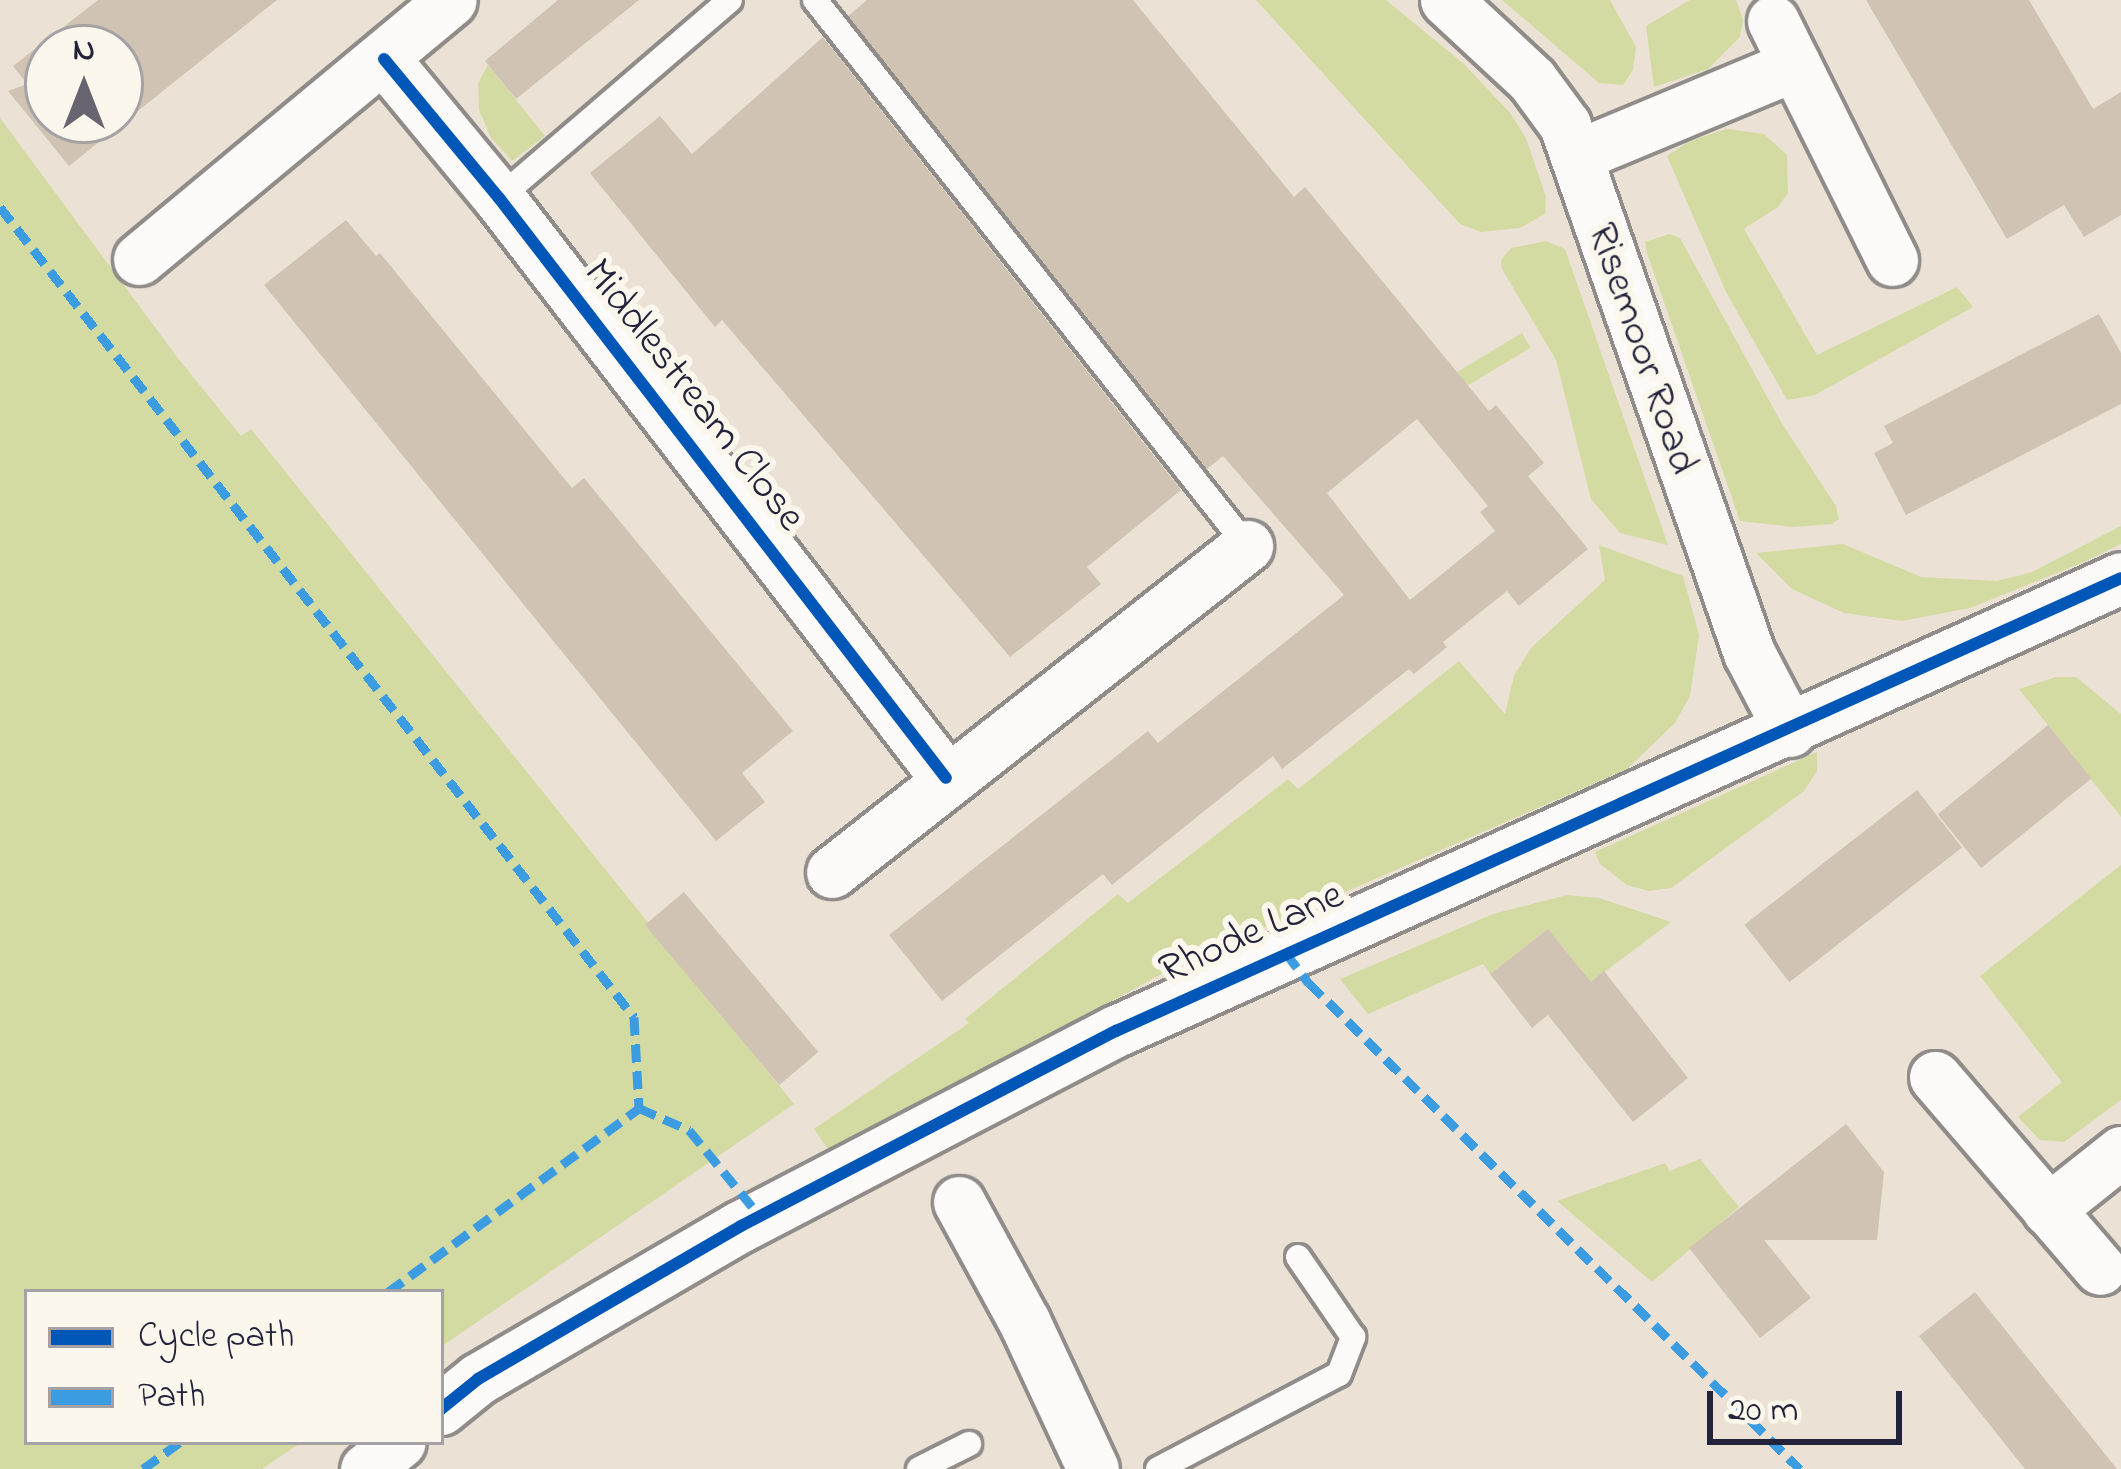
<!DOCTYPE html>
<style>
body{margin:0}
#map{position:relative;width:2121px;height:1469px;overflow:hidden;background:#ebe2d5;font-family:"Indie Flower",sans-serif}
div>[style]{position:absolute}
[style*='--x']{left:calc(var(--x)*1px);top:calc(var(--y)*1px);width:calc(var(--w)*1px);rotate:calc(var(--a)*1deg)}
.green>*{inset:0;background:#d4dba2;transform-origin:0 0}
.building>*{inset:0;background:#d0c3b4;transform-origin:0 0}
.roads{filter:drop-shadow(3px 0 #908c89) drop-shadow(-3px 0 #908c89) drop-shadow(0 3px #908c89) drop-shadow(0 -3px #908c89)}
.lane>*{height:24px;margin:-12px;padding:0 12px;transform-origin:12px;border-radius:12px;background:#fcfbf9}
.street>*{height:51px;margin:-25.5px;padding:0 25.5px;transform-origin:25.5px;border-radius:25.5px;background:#fcfbf9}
.quiet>*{height:9px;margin-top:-4.5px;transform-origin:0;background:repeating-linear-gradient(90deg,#3c9ce2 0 18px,transparent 0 27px)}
.cycleway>*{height:12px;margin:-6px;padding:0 6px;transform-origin:6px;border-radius:6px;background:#0057b8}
span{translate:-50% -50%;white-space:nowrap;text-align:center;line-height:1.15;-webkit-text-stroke:12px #fbf7ec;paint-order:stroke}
.street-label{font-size:42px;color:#22223b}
.legend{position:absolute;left:24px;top:1289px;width:420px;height:156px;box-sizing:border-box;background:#fbf7ec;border:3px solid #a4a2a5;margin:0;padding:15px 21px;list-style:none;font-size:36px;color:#22223b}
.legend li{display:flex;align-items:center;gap:24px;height:60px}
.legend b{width:60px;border:3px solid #a4a2a5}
.north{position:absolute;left:24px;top:24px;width:120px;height:120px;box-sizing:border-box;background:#fbf7ec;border:3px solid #a4a2a5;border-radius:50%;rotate:0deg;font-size:33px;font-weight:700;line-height:48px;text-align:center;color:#22223b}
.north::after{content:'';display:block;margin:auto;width:42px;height:54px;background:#686571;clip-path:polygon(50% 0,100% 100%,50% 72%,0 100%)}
.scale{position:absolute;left:1707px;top:1391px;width:195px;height:54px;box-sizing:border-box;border:6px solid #22223b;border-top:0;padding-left:15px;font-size:36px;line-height:42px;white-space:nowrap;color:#22223b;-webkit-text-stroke:9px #fbf7ec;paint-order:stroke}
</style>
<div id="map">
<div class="green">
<i style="clip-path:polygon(1256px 0,1386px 0,1464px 64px,1510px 113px,1526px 138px,1546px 197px,1545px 214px,1520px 228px,1481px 232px,1460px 224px)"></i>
<i style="clip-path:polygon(1502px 0,1610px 0,1636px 47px,1633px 70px,1623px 85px,1599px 83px)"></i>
<i style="clip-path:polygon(1690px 0,1736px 0,1743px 20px,1740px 37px,1708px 69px,1654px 87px,1646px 26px)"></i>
<i style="clip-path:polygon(488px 65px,545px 136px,512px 161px,491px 138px,479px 110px,478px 83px)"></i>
<i style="clip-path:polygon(0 118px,177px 357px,241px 436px,251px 429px,794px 1104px,441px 1347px,441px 1292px,27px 1292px,27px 1442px,302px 1442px,262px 1469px,0 1469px)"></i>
<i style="clip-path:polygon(1727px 129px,1764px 134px,1787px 155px,1788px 193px,1778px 207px,1744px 229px,1817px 355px,1957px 287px,1973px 307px,1815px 395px,1787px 400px,1726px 292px,1667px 156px,1690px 141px)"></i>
<i style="clip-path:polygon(1669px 234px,1680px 238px,1781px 422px,1836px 506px,1839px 519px,1832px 524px,1794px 527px,1740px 521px,1647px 253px,1645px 242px)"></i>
<i style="clip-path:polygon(1546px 241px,1565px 249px,1668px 545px,1620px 533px,1591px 499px,1556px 360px,1502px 269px,1501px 260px,1511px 248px)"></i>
<i style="left:1522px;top:333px;width:17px;height:218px;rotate:59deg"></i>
<i style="clip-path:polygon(2121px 526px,2121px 544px,2084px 562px,1970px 608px,1902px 621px,1844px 613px,1792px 589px,1756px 553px,1843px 544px,1921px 577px,1997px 581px,2032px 572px)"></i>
<i style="clip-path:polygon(1599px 545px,1683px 576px,1699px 635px,1690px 696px,1675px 723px,1627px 769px,1176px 966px,832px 1155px,814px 1129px,969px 1023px,965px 1019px,1118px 894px,1128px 903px,1288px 779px,1298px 789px,1459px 661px,1505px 714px,1514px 676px,1531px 648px,1605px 580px)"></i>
<i style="clip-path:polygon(2056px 677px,2076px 677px,2121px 714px,2121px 817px,2019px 689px)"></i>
<i style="clip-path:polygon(1817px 752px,1817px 771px,1804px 791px,1671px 888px,1649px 891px,1627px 885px,1600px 864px,1595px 852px)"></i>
<i style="clip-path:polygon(2121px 865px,2121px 1100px,2064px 1142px,2040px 1140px,2018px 1117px,2062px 1082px,1980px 976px)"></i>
<i style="clip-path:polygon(1567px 895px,1599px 898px,1671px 922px,1591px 982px,1548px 929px,1490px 974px,1483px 964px,1368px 1014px,1340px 979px,1493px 914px)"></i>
<i style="clip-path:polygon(1700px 1159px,1739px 1207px,1652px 1282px,1557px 1201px,1665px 1163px,1670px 1171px)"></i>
</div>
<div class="building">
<i style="clip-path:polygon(evenodd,98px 0,277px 0,69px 166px,8px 91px,27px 84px,13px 66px,98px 0,48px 48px,120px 48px,120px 120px,48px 120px,48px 48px)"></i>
<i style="clip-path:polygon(558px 0,639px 0,516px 99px,485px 61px)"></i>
<i style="clip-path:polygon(evenodd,867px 0,1133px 0,1294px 197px,1305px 187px,1489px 411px,1496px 405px,1544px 463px,1528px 476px,1588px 549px,1519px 606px,1507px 591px,1443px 642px,1447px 647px,1414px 674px,1409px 669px,1282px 769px,1273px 756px,1112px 885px,1103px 874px,942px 1001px,889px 935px,1148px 731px,1158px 743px,1344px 595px,1223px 456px,1207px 469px,848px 16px,867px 0,1417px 419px,1488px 506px,1480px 512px,1495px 531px,1410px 600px,1327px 493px,1417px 419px)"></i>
<i style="clip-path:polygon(1866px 0,2029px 0,2093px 109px,2121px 92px,2121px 215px,2084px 237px,2064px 205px,2007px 239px)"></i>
<i style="clip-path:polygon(823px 37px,1181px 490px,1087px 567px,1101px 584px,1010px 657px,722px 320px,715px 327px,590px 173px,660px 116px,692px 154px)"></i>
<i style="clip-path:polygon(346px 220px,376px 256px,380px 253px,572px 488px,584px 478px,793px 731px,742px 773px,765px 802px,716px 841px,264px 285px)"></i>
<i style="clip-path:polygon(2099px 314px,2121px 353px,2121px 404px,1906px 515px,1874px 453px,1893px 443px,1884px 426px)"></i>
<i style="left:2048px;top:725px;width:69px;height:142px;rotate:51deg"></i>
<i style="left:1917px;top:790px;width:73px;height:219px;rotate:52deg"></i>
<i style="left:684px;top:892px;width:209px;height:51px;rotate:50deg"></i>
<i style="clip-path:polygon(1548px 929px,1591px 982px,1604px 971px,1688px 1078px,1633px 1122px,1548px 1015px,1532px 1028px,1490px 974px)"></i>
<i style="clip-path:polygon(1846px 1124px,1884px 1172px,1877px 1240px,1764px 1240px,1811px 1298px,1760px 1338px,1689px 1248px)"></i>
<i style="clip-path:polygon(1975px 1292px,2015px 1342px,2117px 1469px,2025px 1469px,1919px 1336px)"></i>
</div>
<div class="roads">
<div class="lane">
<i style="--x:815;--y:0;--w:696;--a:51.65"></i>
<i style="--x:499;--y:198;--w:304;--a:-40.6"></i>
<i style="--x:919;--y:1469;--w:56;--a:-26.6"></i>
<i style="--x:1158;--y:1469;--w:204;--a:-27.7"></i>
<i style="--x:1339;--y:1374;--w:40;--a:-69"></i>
<i style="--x:1353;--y:1337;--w:97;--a:-124.5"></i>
</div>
<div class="street">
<i style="--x:1446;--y:0;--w:117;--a:42.9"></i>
<i style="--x:1532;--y:80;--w:56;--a:53.7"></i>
<i style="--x:1565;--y:125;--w:559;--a:70.79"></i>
<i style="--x:1749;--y:653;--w:88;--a:62.3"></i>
<i style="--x:1773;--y:21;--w:267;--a:63.5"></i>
<i style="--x:384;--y:59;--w:180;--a:50.4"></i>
<i style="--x:499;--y:198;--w:732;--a:52.38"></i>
<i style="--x:1576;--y:156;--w:237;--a:-22.6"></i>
<i style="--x:139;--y:259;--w:405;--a:-39.7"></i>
<i style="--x:832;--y:872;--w:528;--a:-38.15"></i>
<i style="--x:1935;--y:1077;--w:253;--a:49.3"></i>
<i style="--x:959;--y:1202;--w:136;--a:61.4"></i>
<i style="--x:1024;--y:1321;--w:163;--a:65"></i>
<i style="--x:2048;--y:1210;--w:93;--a:-38.5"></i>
<i style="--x:441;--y:1409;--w:48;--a:-39"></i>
<i style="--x:478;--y:1379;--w:304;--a:-30.2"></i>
<i style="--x:741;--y:1226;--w:423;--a:-27.5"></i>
<i style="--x:1116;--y:1031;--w:1102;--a:-24.26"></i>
<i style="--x:366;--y:1469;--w:43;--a:-38.5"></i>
</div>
</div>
<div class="quiet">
<i style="--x:0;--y:207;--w:1029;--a:51.95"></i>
<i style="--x:634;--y:1017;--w:91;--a:86.9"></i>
<i style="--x:639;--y:1108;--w:55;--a:23.7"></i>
<i style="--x:689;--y:1130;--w:112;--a:50.5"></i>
<i style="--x:1286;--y:953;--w:38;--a:53"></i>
<i style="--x:1309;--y:983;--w:691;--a:44.71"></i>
<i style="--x:388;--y:1292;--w:311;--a:-36.2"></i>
<i style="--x:143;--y:1469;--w:46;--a:-36.1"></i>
</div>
<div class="cycleway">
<i style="--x:384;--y:59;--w:180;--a:50.4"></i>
<i style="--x:499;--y:198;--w:732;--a:52.38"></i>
<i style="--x:441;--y:1409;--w:48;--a:-39"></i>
<i style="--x:478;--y:1379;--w:304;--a:-30.2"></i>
<i style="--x:741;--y:1226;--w:423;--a:-27.5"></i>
<i style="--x:1116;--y:1031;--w:1102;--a:-24.26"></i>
</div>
<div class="street-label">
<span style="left:1641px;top:349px;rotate:71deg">Risemoor Road</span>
<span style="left:693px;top:396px;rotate:52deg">Middlestream Close</span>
<span style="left:1252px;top:934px;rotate:-24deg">Rhode Lane</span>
</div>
<ul class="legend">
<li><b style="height:15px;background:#0057b8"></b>Cycle path</li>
<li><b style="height:15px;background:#3c9ce2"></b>Path</li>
</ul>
<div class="north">N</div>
<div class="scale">20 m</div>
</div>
